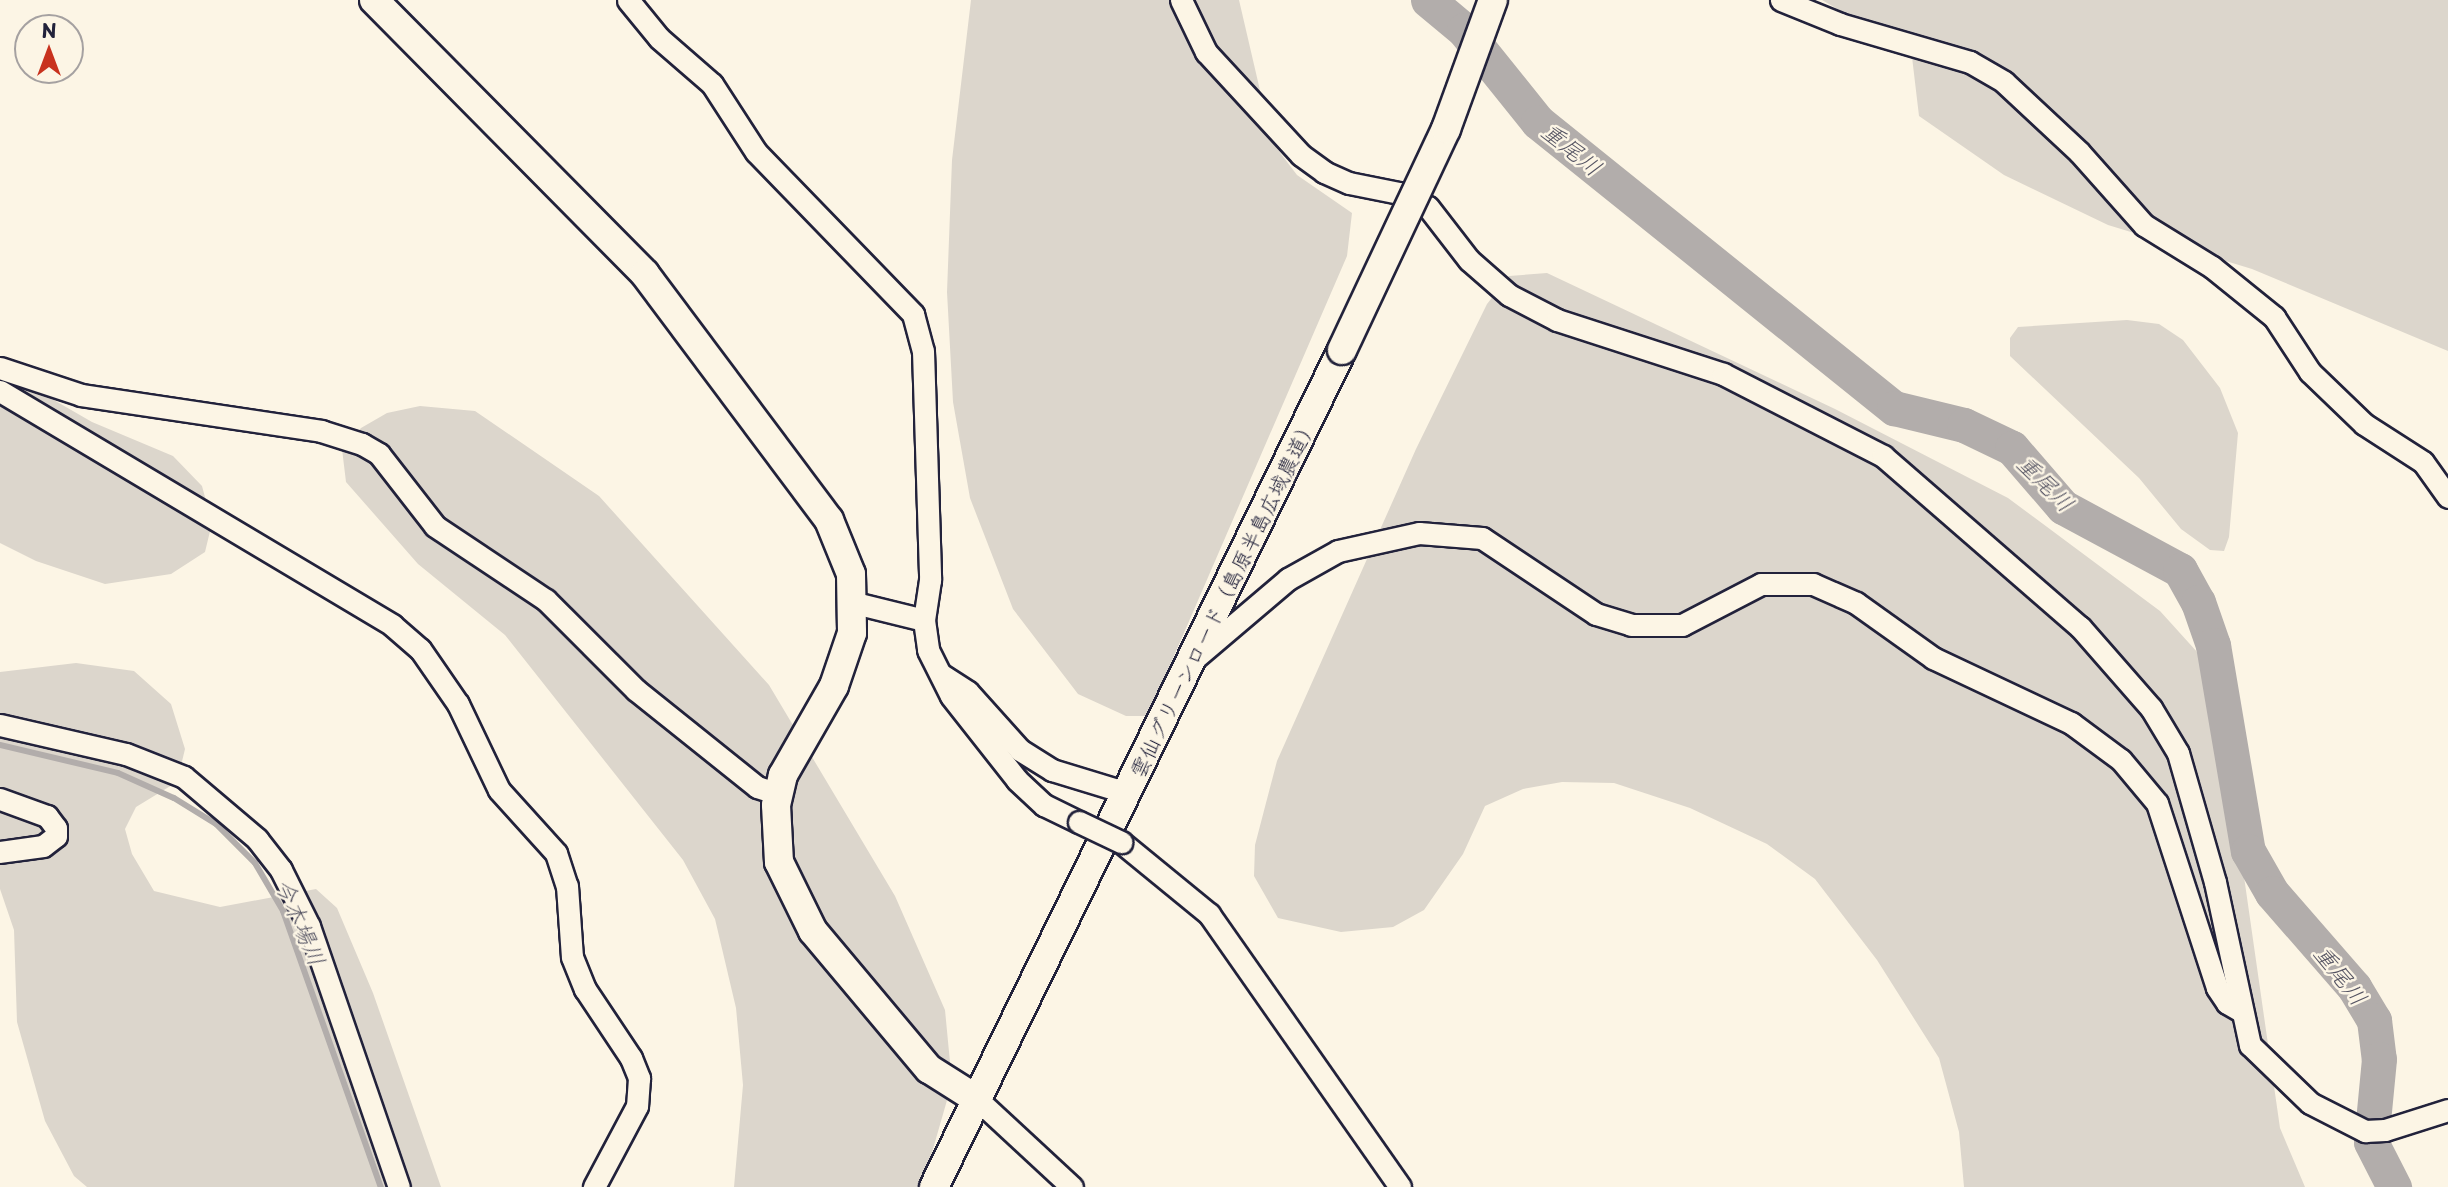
<!DOCTYPE html>
<meta charset="utf-8">
<style>
body{margin:0}
#map{position:relative;width:2448px;height:1187px;overflow:hidden;background:#fcf5e5;font-family:"Playpen Sans","Klee One",sans-serif}
div>[style]{position:absolute}
[style*='--x']{left:calc(var(--x)*1px);top:calc(var(--y)*1px);width:calc(var(--w)*1px);rotate:calc(var(--a)*1deg)}
.green>*{inset:0;background:#dcd6cc}
.stream>*{height:6px;margin:-3px;padding:0 3px;transform-origin:3px;border-radius:3px;background:#b2adab}
.river>*{height:35px;margin:-17.5px;padding:0 17.5px;transform-origin:17.5px;border-radius:17.5px;background:#b2adab}
.roads{filter:drop-shadow(2px 0 #22223b) drop-shadow(-2px 0 #22223b) drop-shadow(0 2px #22223b) drop-shadow(0 -2px #22223b)}
.street>*{height:21px;margin:-10.5px;padding:0 10.5px;transform-origin:10.5px;border-radius:10.5px;background:#fcf5e5}
.secondary>*{height:28px;margin:-14px;padding:0 14px;transform-origin:14px;border-radius:14px;background:#fcf5e5}
.bridges{filter:drop-shadow(2px 0 #22223b) drop-shadow(-2px 0 #22223b) drop-shadow(0 2px #22223b) drop-shadow(0 -2px #22223b)}
.street-bridge>*{height:21px;margin:-10.5px;padding:0 10.5px;transform-origin:10.5px;border-radius:10.5px;background:#fcf5e5}
.secondary-bridge>*{height:28px;margin:-14px;padding:0 14px;transform-origin:14px;border-radius:14px;background:#fcf5e5}
span{translate:-50% -50%;white-space:nowrap;text-align:center;line-height:1.15;-webkit-text-stroke:5px #fcf5e5;paint-order:stroke}
.street-label{font-size:21px;color:#22223b}
.water-label{font-size:23px;color:#545362;font-style:italic}
.north{position:absolute;left:14px;top:14px;width:70px;height:70px;box-sizing:border-box;background:#fcf5e5;border:2px solid #a5a1a1;border-radius:50%;rotate:0deg;font-size:19px;font-weight:700;line-height:28px;text-align:center;color:#22223b}
.north::after{content:'';display:block;margin:auto;width:24px;height:32px;background:#c8321e;clip-path:polygon(50% 0,100% 100%,50% 72%,0 100%)}
</style>
<div id="map">
<div class="green">
<i style="clip-path:polygon(971px 0,1239px 0,1272px 142px,1297px 175px,1352px 213px,1347px 256px,1148px 716px,1126px 716px,1078px 694px,1013px 609px,970px 498px,953px 402px,947px 292px,952px 160px)"></i>
<i style="clip-path:polygon(1822px 0,2448px 0,2448px 351px,2252px 269px,2108px 225px,2004px 175px,1919px 116px,1912px 57px,1886px 25px,1846px 14px)"></i>
<i style="clip-path:polygon(1547px 273px,1835px 409px,2008px 498px,2160px 611px,2198px 653px,2222px 723px,2280px 1128px,2305px 1187px,1964px 1187px,1959px 1132px,1939px 1058px,1877px 960px,1815px 879px,1767px 844px,1690px 808px,1614px 783px,1562px 782px,1523px 789px,1485px 806px,1463px 854px,1424px 910px,1393px 927px,1341px 932px,1278px 918px,1254px 876px,1255px 845px,1277px 761px,1416px 449px,1487px 304px,1509px 276px)"></i>
<i style="clip-path:polygon(2127px 320px,2159px 324px,2183px 340px,2220px 388px,2238px 433px,2229px 537px,2224px 551px,2210px 550px,2181px 529px,2139px 478px,2010px 356px,2010px 338px,2018px 327px)"></i>
<i style="clip-path:polygon(0 369px,92px 422px,173px 456px,202px 486px,212px 523px,205px 552px,171px 574px,105px 584px,36px 561px,0 543px)"></i>
<i style="clip-path:polygon(420px 406px,475px 411px,599px 496px,769px 685px,895px 896px,945px 1010px,952px 1083px,922px 1187px,734px 1187px,743px 1085px,736px 1008px,715px 919px,683px 860px,505px 635px,418px 564px,346px 482px,342px 449px,361px 428px,387px 413px)"></i>
<i style="clip-path:polygon(76px 663px,134px 671px,171px 704px,185px 749px,177px 782px,136px 807px,125px 829px,132px 854px,154px 891px,220px 907px,316px 889px,337px 908px,373px 993px,441px 1187px,87px 1187px,74px 1176px,45px 1121px,17px 1022px,14px 930px,0 889px,0 672px)"></i>
</div>
<div class="stream">
<i style="--x:0;--y:745;--w:121;--a:13.3"></i>
<i style="--x:118;--y:773;--w:61;--a:24.1"></i>
<i style="--x:174;--y:798;--w:49;--a:31.8"></i>
<i style="--x:216;--y:824;--w:55;--a:45"></i>
<i style="--x:255;--y:863;--w:56;--a:59.7"></i>
<i style="--x:283;--y:911;--w:293;--a:70.5"></i>
</div>
<div class="river">
<i style="--x:1428;--y:0;--w:47;--a:39.8"></i>
<i style="--x:1464;--y:30;--w:118;--a:51.2"></i>
<i style="--x:1538;--y:122;--w:457;--a:38.8"></i>
<i style="--x:1894;--y:408;--w:72;--a:13.7"></i>
<i style="--x:1964;--y:425;--w:53;--a:25.6"></i>
<i style="--x:2012;--y:448;--w:78;--a:49.2"></i>
<i style="--x:2063;--y:507;--w:133;--a:28.3"></i>
<i style="--x:2180;--y:570;--w:37;--a:61"></i>
<i style="--x:2198;--y:602;--w:46;--a:70.8"></i>
<i style="--x:2213;--y:645;--w:209;--a:80.4"></i>
<i style="--x:2248;--y:851;--w:48;--a:60.3"></i>
<i style="--x:2272;--y:893;--w:125;--a:48.9"></i>
<i style="--x:2354;--y:987;--w:39;--a:59"></i>
<i style="--x:2374;--y:1020;--w:39;--a:83"></i>
<i style="--x:2379;--y:1059;--w:83;--a:95.5"></i>
<i style="--x:2371;--y:1142;--w:51;--a:62.9"></i>
</div>
<div class="roads">
<div class="street">
<i style="--x:628;--y:0;--w:49;--a:50.8"></i>
<i style="--x:659;--y:38;--w:70;--a:41"></i>
<i style="--x:712;--y:84;--w:81;--a:57.1"></i>
<i style="--x:756;--y:152;--w:226;--a:45.9"></i>
<i style="--x:913;--y:314;--w:38;--a:75"></i>
<i style="--x:923;--y:351;--w:229;--a:88.2"></i>
<i style="--x:930;--y:580;--w:40;--a:98.5"></i>
<i style="--x:924;--y:620;--w:30;--a:82"></i>
<i style="--x:928;--y:650;--w:51;--a:63.4"></i>
<i style="--x:951;--y:696;--w:107;--a:51.8"></i>
<i style="--x:1017;--y:780;--w:37;--a:43"></i>
<i style="--x:1044;--y:805;--w:39;--a:26"></i>
<i style="--x:1181;--y:0;--w:58;--a:64.3"></i>
<i style="--x:1206;--y:52;--w:140;--a:47.3"></i>
<i style="--x:1301;--y:155;--w:29;--a:36"></i>
<i style="--x:1324;--y:172;--w:27;--a:24"></i>
<i style="--x:1349;--y:183;--w:51;--a:11.3"></i>
<i style="--x:1399;--y:193;--w:32;--a:26"></i>
<i style="--x:1428;--y:207;--w:67;--a:52.3"></i>
<i style="--x:1469;--y:260;--w:53;--a:41.2"></i>
<i style="--x:1509;--y:295;--w:54;--a:27.5"></i>
<i style="--x:1557;--y:320;--w:175;--a:18"></i>
<i style="--x:1723;--y:374;--w:180;--a:27.1"></i>
<i style="--x:1883;--y:456;--w:261;--a:41"></i>
<i style="--x:2080;--y:627;--w:108;--a:48.8"></i>
<i style="--x:2151;--y:708;--w:52;--a:59"></i>
<i style="--x:2178;--y:753;--w:134;--a:74"></i>
<i style="--x:2215;--y:882;--w:167;--a:77.9"></i>
<i style="--x:2250;--y:1045;--w:83;--a:44"></i>
<i style="--x:2310;--y:1103;--w:62;--a:27"></i>
<i style="--x:2365;--y:1131;--w:20;--a:-3"></i>
<i style="--x:2385;--y:1130;--w:66;--a:-17.6"></i>
<i style="--x:1781;--y:0;--w:64;--a:22.1"></i>
<i style="--x:1840;--y:24;--w:135;--a:16.3"></i>
<i style="--x:1970;--y:62;--w:39;--a:30"></i>
<i style="--x:2004;--y:82;--w:103;--a:43"></i>
<i style="--x:2079;--y:152;--w:98;--a:48.3"></i>
<i style="--x:2144;--y:225;--w:80;--a:31.7"></i>
<i style="--x:2212;--y:267;--w:80;--a:38.9"></i>
<i style="--x:2274;--y:317;--w:66;--a:56.8"></i>
<i style="--x:2310;--y:372;--w:75;--a:43.9"></i>
<i style="--x:2364;--y:424;--w:70;--a:32.8"></i>
<i style="--x:2423;--y:462;--w:43;--a:54.5"></i>
<i style="--x:0;--y:368;--w:85;--a:18.4"></i>
<i style="--x:81;--y:395;--w:243;--a:8.5"></i>
<i style="--x:321;--y:431;--w:43;--a:17.6"></i>
<i style="--x:362;--y:444;--w:20;--a:30"></i>
<i style="--x:379;--y:454;--w:91;--a:52.1"></i>
<i style="--x:435;--y:526;--w:133;--a:33.7"></i>
<i style="--x:546;--y:600;--w:127;--a:45"></i>
<i style="--x:636;--y:690;--w:155;--a:38.7"></i>
<i style="--x:757;--y:787;--w:23;--a:18"></i>
<i style="--x:0;--y:391;--w:457;--a:30.8"></i>
<i style="--x:392;--y:625;--w:37;--a:41"></i>
<i style="--x:420;--y:649;--w:67;--a:55.4"></i>
<i style="--x:458;--y:704;--w:95;--a:64.5"></i>
<i style="--x:499;--y:790;--w:85;--a:47.9"></i>
<i style="--x:556;--y:853;--w:35;--a:72"></i>
<i style="--x:567;--y:886;--w:71;--a:86"></i>
<i style="--x:572;--y:957;--w:35;--a:68"></i>
<i style="--x:585;--y:989;--w:83;--a:56.3"></i>
<i style="--x:631;--y:1058;--w:22;--a:68"></i>
<i style="--x:639;--y:1078;--w:28;--a:94"></i>
<i style="--x:637;--y:1106;--w:92;--a:118"></i>
<i style="--x:855;--y:603;--w:71;--a:13.8"></i>
<i style="--x:1195;--y:658;--w:122;--a:-40.3"></i>
<i style="--x:1288;--y:579;--w:57;--a:-29.2"></i>
<i style="--x:1338;--y:551;--w:83;--a:-12.5"></i>
<i style="--x:1419;--y:533;--w:63;--a:4.5"></i>
<i style="--x:1482;--y:538;--w:137;--a:33.7"></i>
<i style="--x:1596;--y:614;--w:37;--a:17"></i>
<i style="--x:1631;--y:625;--w:51;--a:0"></i>
<i style="--x:1682;--y:625;--w:89;--a:-27.4"></i>
<i style="--x:1761;--y:584;--w:52;--a:0"></i>
<i style="--x:1813;--y:584;--w:47;--a:23.8"></i>
<i style="--x:1856;--y:603;--w:95;--a:35.5"></i>
<i style="--x:1933;--y:658;--w:153;--a:25.2"></i>
<i style="--x:2071;--y:723;--w:62;--a:36.5"></i>
<i style="--x:2121;--y:760;--w:56;--a:50.1"></i>
<i style="--x:2157;--y:803;--w:194;--a:72"></i>
<i style="--x:2217;--y:988;--w:18;--a:56"></i>
<i style="--x:2227;--y:1003;--w:16;--a:30"></i>
<i style="--x:942;--y:675;--w:31;--a:33"></i>
<i style="--x:968;--y:692;--w:78;--a:48.1"></i>
<i style="--x:1020;--y:750;--w:38;--a:32"></i>
<i style="--x:1052;--y:770;--w:78;--a:17"></i>
<i style="--x:0;--y:725;--w:129;--a:13"></i>
<i style="--x:126;--y:754;--w:62;--a:21.6"></i>
<i style="--x:184;--y:777;--w:96;--a:40.3"></i>
<i style="--x:257;--y:839;--w:39;--a:52"></i>
<i style="--x:281;--y:870;--w:63;--a:63.4"></i>
<i style="--x:309;--y:926;--w:276;--a:71"></i>
<i style="--x:0;--y:799;--w:50;--a:19.9"></i>
<i style="--x:47;--y:816;--w:15;--a:53"></i>
<i style="--x:56;--y:828;--w:8;--a:90"></i>
<i style="--x:56;--y:836;--w:16;--a:142"></i>
<i style="--x:43;--y:846;--w:43;--a:172.1"></i>
<i style="--x:1121;--y:842;--w:114;--a:39.3"></i>
<i style="--x:1209;--y:914;--w:333;--a:55"></i>
<i style="--x:978;--y:1100;--w:128;--a:42.8"></i>
</div>
<div class="secondary">
<i style="--x:374;--y:0;--w:385;--a:45.3"></i>
<i style="--x:645;--y:274;--w:307;--a:53.2"></i>
<i style="--x:829;--y:520;--w:58;--a:67.8"></i>
<i style="--x:851;--y:574;--w:59;--a:89"></i>
<i style="--x:852;--y:633;--w:56;--a:108.8"></i>
<i style="--x:834;--y:686;--w:103;--a:119.8"></i>
<i style="--x:783;--y:775;--w:31;--a:103"></i>
<i style="--x:776;--y:805;--w:57;--a:87"></i>
<i style="--x:779;--y:862;--w:77;--a:63.8"></i>
<i style="--x:813;--y:931;--w:180;--a:50"></i>
<i style="--x:929;--y:1069;--w:58;--a:32.3"></i>
<i style="--x:934;--y:1187;--w:931;--a:-64.01"></i>
</div>
</div>
<div class="bridges">
<div class="street-bridge">
<i style="--x:1079;--y:822;--w:47;--a:25.5"></i>
</div>
<div class="secondary-bridge">
<i style="--x:1342;--y:350;--w:244;--a:-64.8"></i>
<i style="--x:1446;--y:129;--w:137;--a:-70"></i>
</div>
</div>
<div class="street-label">
<span style="left:1222px;top:597px;rotate:-64deg">雲仙グリーンロード（島原半島広域農道）</span>
</div>
<div class="water-label">
<span style="left:1572px;top:149px;rotate:39deg">重尾川</span>
<span style="left:2046px;top:483px;rotate:45deg">重尾川</span>
<span style="left:301px;top:922px;rotate:67deg">今木場川</span>
<span style="left:2341px;top:975px;rotate:52deg">重尾川</span>
</div>
<div class="north">N</div>
</div>
